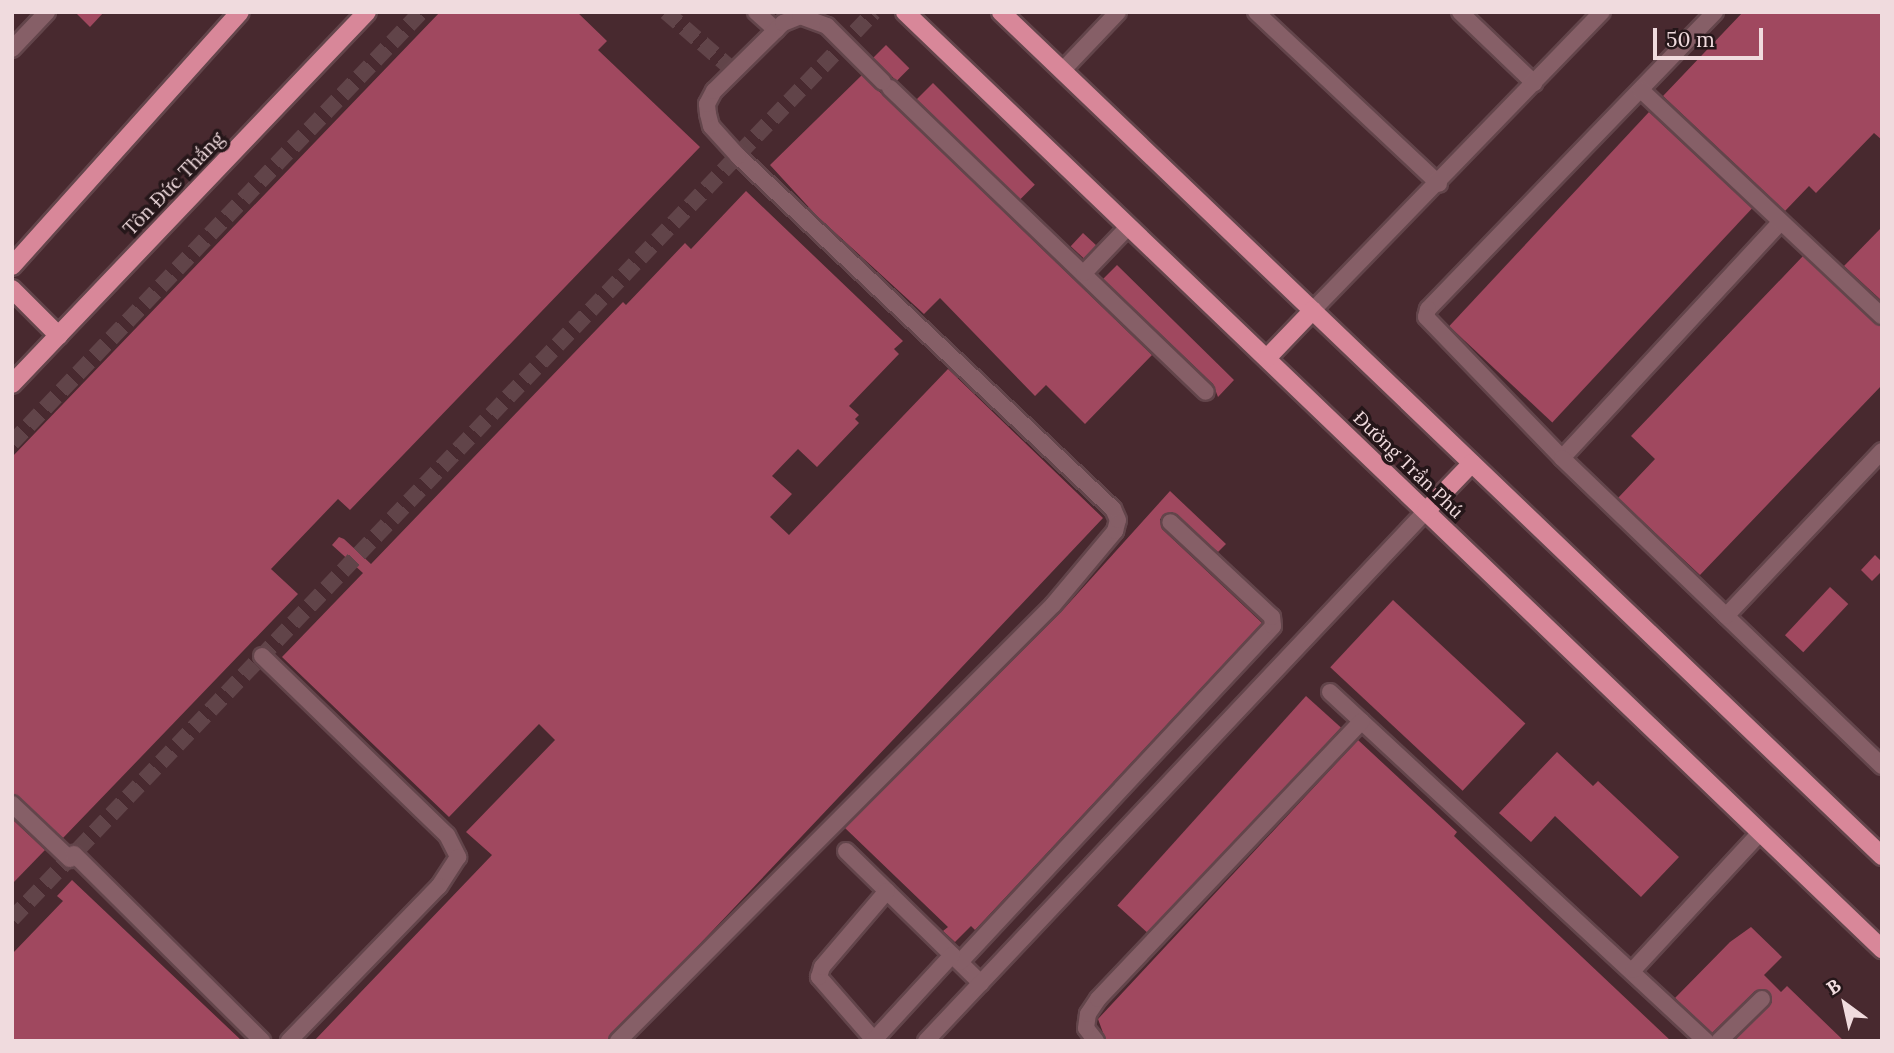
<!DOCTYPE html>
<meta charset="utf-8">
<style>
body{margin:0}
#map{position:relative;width:1894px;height:1053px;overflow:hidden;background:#48292f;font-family:Lora,serif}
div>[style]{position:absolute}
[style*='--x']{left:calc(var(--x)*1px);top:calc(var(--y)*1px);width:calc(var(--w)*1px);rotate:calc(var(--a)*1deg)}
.building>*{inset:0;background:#a0485f;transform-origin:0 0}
.minor-tunnel>*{height:16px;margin-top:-8px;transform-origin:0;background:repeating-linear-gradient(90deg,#614449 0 16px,transparent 0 24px)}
.roads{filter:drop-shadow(2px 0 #63454b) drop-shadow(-2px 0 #63454b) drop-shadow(0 2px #63454b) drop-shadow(0 -2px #63454b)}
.minor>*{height:16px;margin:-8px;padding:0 8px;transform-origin:8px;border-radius:8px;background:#865f67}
.major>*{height:18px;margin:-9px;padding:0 9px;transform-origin:9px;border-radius:9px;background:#d88799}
span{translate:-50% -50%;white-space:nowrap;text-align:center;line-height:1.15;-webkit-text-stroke:7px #251619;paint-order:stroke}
.street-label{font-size:19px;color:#f0dbde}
.frame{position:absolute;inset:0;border:14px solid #f0dbde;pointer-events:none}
.north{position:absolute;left:1810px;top:969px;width:70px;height:70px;-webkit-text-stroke:5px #251619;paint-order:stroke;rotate:327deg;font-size:19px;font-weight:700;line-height:28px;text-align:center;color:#f0dbde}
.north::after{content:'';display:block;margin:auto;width:24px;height:32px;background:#f0dbde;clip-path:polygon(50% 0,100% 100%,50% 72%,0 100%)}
.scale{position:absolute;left:1653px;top:28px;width:110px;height:32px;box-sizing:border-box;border:4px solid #f0dbde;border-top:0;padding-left:9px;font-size:21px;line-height:24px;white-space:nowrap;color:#f0dbde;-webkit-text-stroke:5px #251619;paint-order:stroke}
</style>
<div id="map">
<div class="building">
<i style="clip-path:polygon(75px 12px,104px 12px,90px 27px)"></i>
<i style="clip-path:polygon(440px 12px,577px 12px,607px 41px,598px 50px,700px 147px,350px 510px,338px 499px,271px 569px,298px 594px,63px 838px,12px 794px,12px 457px)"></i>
<i style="clip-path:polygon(1743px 12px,1882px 12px,1882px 140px,1874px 133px,1816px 193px,1809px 186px,1785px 211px,1663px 96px)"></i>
<i style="left:886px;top:45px;width:33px;height:18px;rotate:45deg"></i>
<i style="clip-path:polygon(862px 75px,1152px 355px,1085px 424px,1046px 385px,1035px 396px,940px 298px,924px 314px,816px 215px,770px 165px)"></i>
<i style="left:933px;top:83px;width:144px;height:23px;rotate:45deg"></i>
<i style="left:1649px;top:112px;width:141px;height:293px;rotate:43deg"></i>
<i style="clip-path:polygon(746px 191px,903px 341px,894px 349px,899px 354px,849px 406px,859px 415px,855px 419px,859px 423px,817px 467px,798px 449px,772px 476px,792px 494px,770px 517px,789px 535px,948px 369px,1103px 518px,608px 1041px,314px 1041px,492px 855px,466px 832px,555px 740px,539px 724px,449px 817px,282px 657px,363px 573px,332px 545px,339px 537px,344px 539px,371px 564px,623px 302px,626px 305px,685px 243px,691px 249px)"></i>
<i style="clip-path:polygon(1882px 227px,1882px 301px,1844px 266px)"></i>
<i style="left:1083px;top:233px;width:18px;height:18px;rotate:43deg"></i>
<i style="clip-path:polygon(1803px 256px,1882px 326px,1882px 385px,1700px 575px,1618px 498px,1655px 459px,1631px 436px)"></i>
<i style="clip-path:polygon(1117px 265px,1234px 380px,1218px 397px,1213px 384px,1103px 279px)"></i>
<i style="clip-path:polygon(1170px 491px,1226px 544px,1218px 552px,1172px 512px,1160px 519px,1162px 529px,1262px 623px,975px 930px,971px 926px,955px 942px,943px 931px,948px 927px,845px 828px,1061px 612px)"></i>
<i style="clip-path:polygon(1875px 555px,1882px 562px,1882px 571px,1872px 581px,1861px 570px)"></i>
<i style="left:1830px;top:587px;width:25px;height:66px;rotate:43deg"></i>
<i style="left:1393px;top:600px;width:181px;height:92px;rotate:43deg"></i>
<i style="left:1306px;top:696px;width:47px;height:282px;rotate:42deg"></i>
<i style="clip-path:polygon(1358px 740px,1457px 832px,1454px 836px,1671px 1041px,1106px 1041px,1098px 1019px)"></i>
<i style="clip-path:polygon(1557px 752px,1593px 786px,1598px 781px,1679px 857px,1641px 897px,1555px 816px,1531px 842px,1499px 813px)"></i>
<i style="clip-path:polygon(12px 819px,45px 850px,12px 884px)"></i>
<i style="clip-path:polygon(72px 880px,242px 1041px,12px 1041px,12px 954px,63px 901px,57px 896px)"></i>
<i style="clip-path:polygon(1751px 927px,1782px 957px,1764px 975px,1781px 992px,1787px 986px,1844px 1041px,1734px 1041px,1772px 1002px,1764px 989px,1755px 991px,1712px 1033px,1675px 998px,1730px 942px)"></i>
</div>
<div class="minor-tunnel">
<i style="--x:666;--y:12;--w:90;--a:40.9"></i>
<i style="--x:12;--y:443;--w:594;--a:-46.5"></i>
<i style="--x:12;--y:919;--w:1251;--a:-46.46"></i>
</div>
<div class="roads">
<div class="minor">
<i style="--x:756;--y:12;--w:27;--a:42"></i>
<i style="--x:1256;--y:12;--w:251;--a:43.2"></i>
<i style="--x:1460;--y:12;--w:103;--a:43.8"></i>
<i style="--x:1715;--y:12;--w:413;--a:134"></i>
<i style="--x:1428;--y:309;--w:8;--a:104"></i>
<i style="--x:1426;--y:317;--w:196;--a:46"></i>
<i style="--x:1562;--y:458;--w:319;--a:-47.2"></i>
<i style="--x:12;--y:49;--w:51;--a:-46.6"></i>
<i style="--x:1062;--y:71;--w:81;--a:-46.5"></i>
<i style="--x:890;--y:88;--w:438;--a:43.9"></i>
<i style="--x:1641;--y:90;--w:330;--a:43.2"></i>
<i style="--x:1084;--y:273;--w:65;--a:-46.2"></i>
<i style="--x:1313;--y:310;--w:415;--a:-45.9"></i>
<i style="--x:1562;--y:458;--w:444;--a:43.9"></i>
<i style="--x:1726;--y:616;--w:227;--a:-46.6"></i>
<i style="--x:262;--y:656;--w:257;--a:44.1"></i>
<i style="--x:447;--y:835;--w:25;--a:63"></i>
<i style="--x:458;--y:857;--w:35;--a:123"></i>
<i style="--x:439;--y:886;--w:216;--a:134.1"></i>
<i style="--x:1330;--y:692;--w:513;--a:42.87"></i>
<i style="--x:12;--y:804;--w:80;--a:43.5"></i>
<i style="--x:846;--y:851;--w:189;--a:44.4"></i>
<i style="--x:74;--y:854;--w:265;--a:44.8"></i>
<i style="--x:960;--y:962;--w:459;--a:-47"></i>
<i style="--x:1273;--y:626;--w:9;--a:-96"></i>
<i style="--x:1272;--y:617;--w:139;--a:-137"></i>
<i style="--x:1633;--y:970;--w:188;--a:-47.2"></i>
<i style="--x:874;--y:1040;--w:84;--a:-131.1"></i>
<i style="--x:819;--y:977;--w:10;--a:-73"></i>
<i style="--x:822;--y:967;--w:100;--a:-49.5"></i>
<i style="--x:618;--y:1041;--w:616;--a:-45.07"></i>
<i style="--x:1053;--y:605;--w:97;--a:-50"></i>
<i style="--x:1115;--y:531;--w:11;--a:-75"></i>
<i style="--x:1118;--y:520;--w:12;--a:-114"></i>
<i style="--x:1113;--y:509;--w:515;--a:-136.73"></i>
<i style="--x:738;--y:156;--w:40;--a:-132"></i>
<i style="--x:711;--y:126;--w:12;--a:-104"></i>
<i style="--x:708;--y:114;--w:10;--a:-96"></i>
<i style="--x:707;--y:104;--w:15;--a:-62"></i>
<i style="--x:714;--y:91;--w:97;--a:-44.6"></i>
<i style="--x:783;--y:23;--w:18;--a:-22"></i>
<i style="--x:800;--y:16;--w:29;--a:20"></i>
<i style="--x:827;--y:26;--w:79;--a:45"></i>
<i style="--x:873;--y:1041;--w:117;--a:-47.4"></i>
<i style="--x:926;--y:1041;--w:729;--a:-46.67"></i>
<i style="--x:1096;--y:1041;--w:16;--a:-128"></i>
<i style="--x:1086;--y:1028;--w:14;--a:-82"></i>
<i style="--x:1088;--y:1014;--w:18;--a:-56"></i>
<i style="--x:1098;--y:999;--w:383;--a:-46.5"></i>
<i style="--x:1719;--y:1041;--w:60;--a:-44.3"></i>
</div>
<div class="major">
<i style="--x:905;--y:12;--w:1354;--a:43.8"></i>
<i style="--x:1001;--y:12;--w:1220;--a:43.77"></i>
<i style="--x:12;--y:266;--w:341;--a:-48.1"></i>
<i style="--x:12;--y:289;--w:66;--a:45"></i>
<i style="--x:1267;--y:358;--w:66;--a:-46.2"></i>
<i style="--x:12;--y:384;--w:514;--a:-46.34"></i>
<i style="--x:1426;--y:511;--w:66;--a:-46.2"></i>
</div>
</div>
<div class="street-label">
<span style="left:174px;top:184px;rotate:-46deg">Tôn Đức Thắng</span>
<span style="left:1408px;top:465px;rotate:44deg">Đường Trần Phú</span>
</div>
<div class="frame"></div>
<div class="north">B</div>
<div class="scale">50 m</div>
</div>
